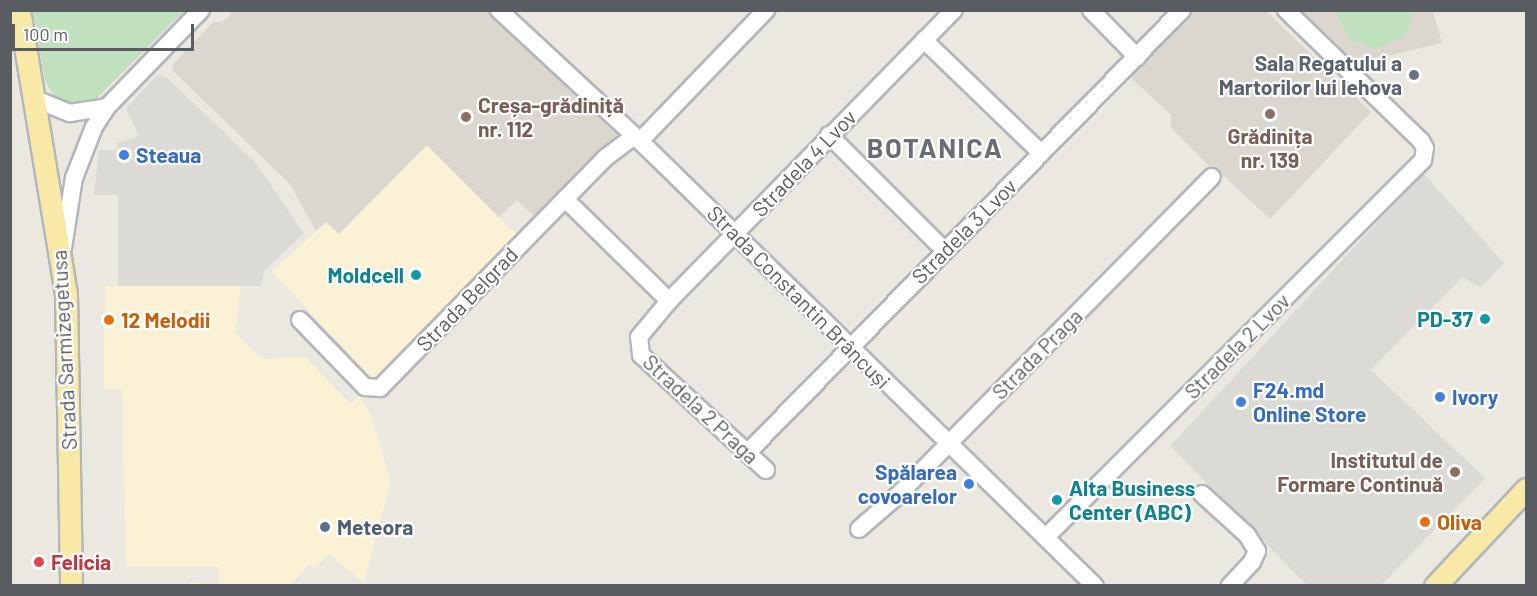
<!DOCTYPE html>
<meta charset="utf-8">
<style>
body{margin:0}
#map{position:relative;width:1537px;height:596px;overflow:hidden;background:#ebe8e0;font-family:Barlow,sans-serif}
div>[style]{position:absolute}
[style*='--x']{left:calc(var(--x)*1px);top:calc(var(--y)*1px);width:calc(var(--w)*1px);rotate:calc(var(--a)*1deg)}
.commercial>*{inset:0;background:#fbf1d5}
.industrial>*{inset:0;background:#dcdad5}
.education>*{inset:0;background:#dbd7ce}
.green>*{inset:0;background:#bfe1be}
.roads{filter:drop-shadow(2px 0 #b3b6ba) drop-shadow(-2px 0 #b3b6ba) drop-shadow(0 2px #b3b6ba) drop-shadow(0 -2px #b3b6ba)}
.minor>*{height:16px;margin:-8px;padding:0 8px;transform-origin:8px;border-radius:8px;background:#fff}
.major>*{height:21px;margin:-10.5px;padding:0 10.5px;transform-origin:10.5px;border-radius:10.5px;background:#f9e9a7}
.dots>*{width:16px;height:16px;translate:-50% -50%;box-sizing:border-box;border:3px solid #fff;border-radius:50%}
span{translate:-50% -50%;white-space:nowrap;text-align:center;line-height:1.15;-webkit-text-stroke:4.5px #fff;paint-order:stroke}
.worship-label{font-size:21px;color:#5b616d;font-weight:700}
.right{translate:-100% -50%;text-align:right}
.education-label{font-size:21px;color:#785e54;font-weight:700}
.left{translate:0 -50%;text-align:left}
.shop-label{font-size:21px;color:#366cbe;font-weight:700}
.street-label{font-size:21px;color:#595c60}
.culture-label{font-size:21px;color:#0d838f;font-weight:700}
.food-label{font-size:21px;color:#c56008;font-weight:700}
.service-label{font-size:21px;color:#4e5e75;font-weight:700}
.health-label{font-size:21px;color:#be3a42;font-weight:700}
.district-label{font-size:27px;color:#6a6e72;font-weight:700;letter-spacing:1.5px}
.frame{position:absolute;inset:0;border:12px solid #595c60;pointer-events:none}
.scale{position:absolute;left:12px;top:24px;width:182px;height:27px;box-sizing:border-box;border:3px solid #595c60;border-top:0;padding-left:8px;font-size:18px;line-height:21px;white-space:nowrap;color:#595c60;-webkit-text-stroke:4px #fff;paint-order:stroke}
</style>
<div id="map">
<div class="commercial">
<i style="clip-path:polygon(427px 145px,516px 234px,373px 379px,272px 272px,326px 222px,339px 233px)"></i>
<i style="clip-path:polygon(105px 286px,241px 286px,235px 333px,262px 359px,305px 357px,351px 404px,359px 396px,371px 415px,391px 481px,364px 583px,329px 554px,315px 568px,309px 564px,291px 585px,190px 585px,190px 582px,219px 585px,219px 567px,126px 567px,122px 389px,104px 389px)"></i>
</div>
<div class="industrial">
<i style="clip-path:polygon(157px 75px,166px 77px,254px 161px,304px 233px,264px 271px,261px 286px,118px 286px,118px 195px,94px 195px,99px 150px,117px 150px,117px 143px,139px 136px,126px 109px)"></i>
<i style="clip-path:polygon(1423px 173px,1504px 263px,1481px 287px,1462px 277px,1371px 370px,1485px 478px,1381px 585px,1307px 585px,1170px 446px)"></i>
</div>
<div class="education">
<i style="clip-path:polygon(228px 11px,488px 11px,617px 135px,536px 218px,517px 200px,499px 217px,427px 145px,339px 234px,326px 222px,316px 231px,290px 184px,173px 71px,172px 66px,213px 22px,222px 22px,231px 14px)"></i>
<i style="clip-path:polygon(1192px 11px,1266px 11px,1371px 112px,1270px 219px,1224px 176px,1221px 178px,1171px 128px,1171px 115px,1129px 76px)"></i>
<i style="clip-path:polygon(1296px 11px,1433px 11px,1442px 43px,1358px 63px,1345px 58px)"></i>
</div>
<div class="green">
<i style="clip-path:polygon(33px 11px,33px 10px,184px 11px,96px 99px,72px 103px,55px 98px,45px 81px)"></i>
<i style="clip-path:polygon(1412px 11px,1409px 27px,1401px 38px,1375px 49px,1348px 38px,1336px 11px)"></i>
</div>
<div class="roads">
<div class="minor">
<i style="--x:499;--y:10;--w:192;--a:42.9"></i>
<i style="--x:640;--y:141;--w:636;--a:44.36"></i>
<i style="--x:1091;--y:10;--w:66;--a:45.6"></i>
<i style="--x:924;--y:40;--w:163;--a:44"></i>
<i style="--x:35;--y:99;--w:38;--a:22"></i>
<i style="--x:70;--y:113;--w:37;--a:-9"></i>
<i style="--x:829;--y:135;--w:163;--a:45"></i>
<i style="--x:640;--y:141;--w:182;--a:-46.1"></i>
<i style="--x:565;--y:199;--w:146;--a:44.4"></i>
<i style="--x:63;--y:248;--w:71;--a:-81.1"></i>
<i style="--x:74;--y:178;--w:55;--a:-68.6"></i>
<i style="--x:94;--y:127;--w:24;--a:-57"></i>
<i style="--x:107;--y:107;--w:135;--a:-45.9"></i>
<i style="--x:300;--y:320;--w:93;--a:45.9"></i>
<i style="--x:365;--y:387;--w:15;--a:4"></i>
<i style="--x:380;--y:388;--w:322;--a:-45.6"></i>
<i style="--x:605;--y:158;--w:36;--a:-37"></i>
<i style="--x:748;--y:452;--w:619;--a:-45.52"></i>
<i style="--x:766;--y:470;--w:170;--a:-137.4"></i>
<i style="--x:641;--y:355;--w:18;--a:-96"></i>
<i style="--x:639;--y:337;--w:47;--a:-50.2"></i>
<i style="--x:669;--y:301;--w:407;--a:-45.6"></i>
<i style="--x:1202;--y:494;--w:61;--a:42.3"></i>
<i style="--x:1247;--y:535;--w:19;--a:58"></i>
<i style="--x:1257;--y:551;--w:12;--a:114"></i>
<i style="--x:1252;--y:562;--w:33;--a:133"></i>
<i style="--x:859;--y:529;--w:50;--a:-41"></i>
<i style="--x:897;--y:496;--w:448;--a:-45.4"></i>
<i style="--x:1047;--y:536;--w:532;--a:-45"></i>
<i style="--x:1423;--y:160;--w:12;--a:-81"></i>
<i style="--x:1425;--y:148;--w:8;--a:-120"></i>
<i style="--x:1421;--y:141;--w:188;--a:-135.9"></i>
</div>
<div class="major">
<i style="--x:19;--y:10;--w:289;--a:80.6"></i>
<i style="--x:66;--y:295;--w:291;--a:89"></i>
<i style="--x:1435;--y:586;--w:133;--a:-46.8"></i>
</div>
</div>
<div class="dots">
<i style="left:1414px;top:75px;background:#6b7280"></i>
<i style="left:1270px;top:114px;background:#8d6e63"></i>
<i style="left:466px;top:117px;background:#8d6e63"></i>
<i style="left:124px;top:155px;background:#3f7fe0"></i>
<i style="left:416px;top:275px;background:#0f9aa8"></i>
<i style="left:1485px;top:319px;background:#0f9aa8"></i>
<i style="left:109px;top:320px;background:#e8710a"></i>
<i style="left:1440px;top:397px;background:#3f7fe0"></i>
<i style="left:1241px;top:402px;background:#3f7fe0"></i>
<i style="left:1455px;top:472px;background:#8d6e63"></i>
<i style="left:969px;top:484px;background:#3f7fe0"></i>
<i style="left:1057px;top:500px;background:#0f9aa8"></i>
<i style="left:1425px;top:522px;background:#e8710a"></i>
<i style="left:325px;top:527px;background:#5c6f8a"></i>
<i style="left:39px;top:562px;background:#e0444e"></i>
</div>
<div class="worship-label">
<span class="right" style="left:1402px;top:75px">Sala Regatului a<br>Martorilor lui Iehova</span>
</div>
<div class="education-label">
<span class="left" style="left:478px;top:117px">Creșa-grădiniță<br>nr. 112</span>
<span style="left:1270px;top:148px">Grădinița<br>nr. 139</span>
<span class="right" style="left:1443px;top:472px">Institutul de<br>Formare Continuă</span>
</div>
<div class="shop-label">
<span class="left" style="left:136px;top:155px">Steaua</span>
<span class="left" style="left:1253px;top:402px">F24.md<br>Online Store</span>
<span class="left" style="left:1452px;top:397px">Ivory</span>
<span class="right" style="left:957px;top:484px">Spălarea<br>covoarelor</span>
</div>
<div class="street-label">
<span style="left:804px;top:163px;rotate:-46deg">Stradela 4 Lvov</span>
<span style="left:964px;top:231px;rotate:-45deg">Stradela 3 Lvov</span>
<span style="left:799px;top:297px;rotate:45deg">Strada Constantin Brâncuși</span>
<span style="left:467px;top:299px;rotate:-46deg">Strada Belgrad</span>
<span style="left:1237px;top:346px;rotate:-45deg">Stradela 2 Lvov</span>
<span style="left:64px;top:350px;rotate:-93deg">Strada Sarmizegetusa</span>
<span style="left:1037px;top:354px;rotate:-45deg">Strada Praga</span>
<span style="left:701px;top:409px;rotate:43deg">Stradela 2 Praga</span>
</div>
<div class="culture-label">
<span class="right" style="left:404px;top:275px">Moldcell</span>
<span class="right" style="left:1473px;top:319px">PD-37</span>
<span class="left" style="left:1069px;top:500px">Alta Business<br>Center (ABC)</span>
</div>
<div class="food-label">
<span class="left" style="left:121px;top:320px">12 Melodii</span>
<span class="left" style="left:1437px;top:522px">Oliva</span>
</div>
<div class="service-label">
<span class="left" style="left:337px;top:527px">Meteora</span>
</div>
<div class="health-label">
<span class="left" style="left:51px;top:562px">Felicia</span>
</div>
<div class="district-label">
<span style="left:935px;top:148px">BOTANICA</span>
</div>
<div class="frame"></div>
<div class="scale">100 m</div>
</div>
